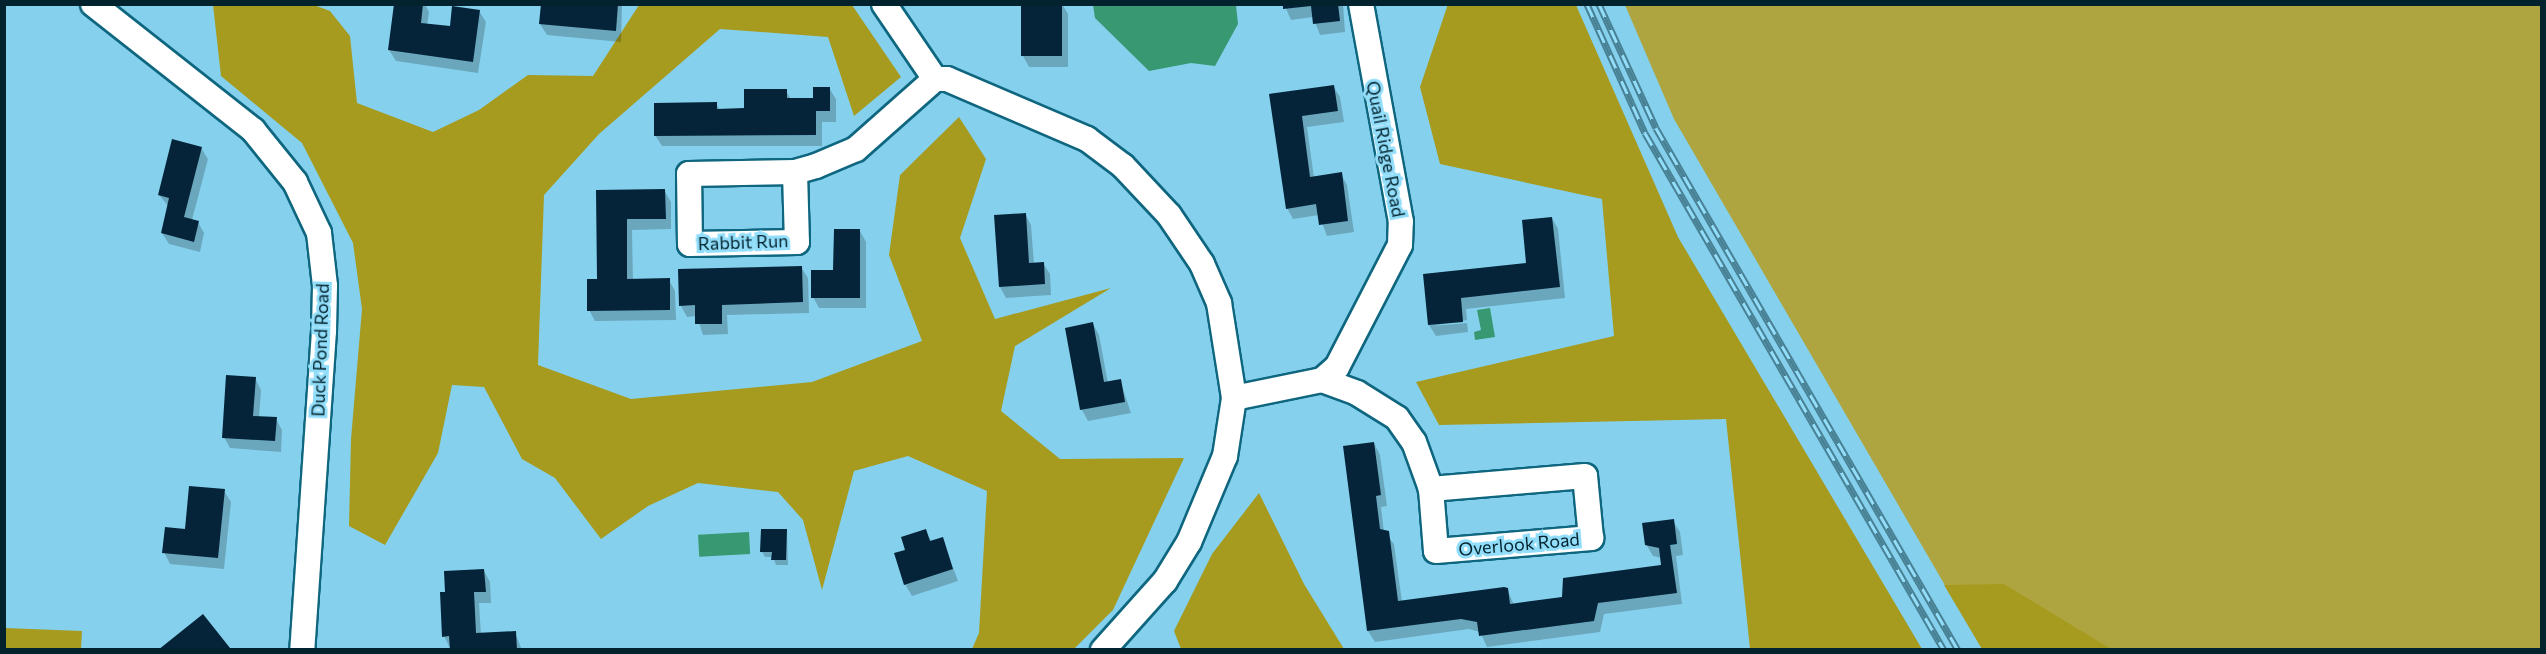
<!DOCTYPE html>
<style>
body{margin:0}
#map{position:relative;width:2546px;height:654px;overflow:hidden;background:#85d1ed;font-family:Commissioner,sans-serif}
div>[style]{position:absolute}
[style*='--x']{left:calc(var(--x)*1px);top:calc(var(--y)*1px);width:calc(var(--w)*1px);rotate:calc(var(--a)*1deg)}
.green>*{inset:0;background:#aea541}
.forest>*{inset:0;background:#a69b1e}
.water>*{inset:0;background:#389872;transform-origin:0 0}
.shadow>*{inset:0;background:#0003}
.building>*{inset:0;background:#052439;transform-origin:0 0}
.roads{filter:drop-shadow(2px 0 #0f667f) drop-shadow(-2px 0 #0f667f) drop-shadow(0 2px #0f667f) drop-shadow(0 -2px #0f667f)}
.minor>*{height:24px;margin:-12px;padding:0 12px;transform-origin:12px;border-radius:12px;background:#fff}
.rail>*{height:7px;margin-top:-3.5px;transform-origin:0;background:repeating-linear-gradient(90deg,#92defa 0 14px,#488094 0 28px);box-sizing:border-box;border-block:2px solid #488094}
span{translate:-50% -50%;white-space:nowrap;text-align:center;line-height:1.15;-webkit-text-stroke:6px #92defa;paint-order:stroke}
.street-label{font-size:18px;color:#02222d}
.frame{position:absolute;inset:0;border:6px solid #02222d;pointer-events:none}
</style>
<div id="map">
<div class="green">
<i style="clip-path:polygon(1625px 5px,2541px 5px,2541px 649px,1982px 649px,1674px 119px)"></i>
</div>
<div class="forest">
<i style="clip-path:polygon(1448px 4px,1576px 5px,1678px 237px,1922px 649px,1750px 649px,1726px 419px,1439px 425px,1416px 382px,1614px 336px,1602px 199px,1440px 164px,1420px 87px)"></i>
<i style="clip-path:polygon(213px 5px,314px 5px,330px 11px,350px 36px,357px 103px,433px 132px,479px 110px,528px 75px,593px 76px,639px 5px,852px 5px,901px 77px,854px 116px,828px 37px,720px 29px,599px 134px,544px 195px,538px 365px,631px 399px,812px 382px,922px 341px,889px 255px,900px 175px,959px 117px,986px 159px,960px 238px,995px 319px,1111px 288px,1015px 346px,1001px 411px,1060px 459px,1184px 458px,1113px 610px,1074px 649px,972px 649px,979px 633px,987px 491px,908px 456px,854px 471px,822px 590px,803px 520px,778px 492px,698px 483px,648px 506px,601px 539px,555px 478px,522px 459px,484px 387px,452px 385px,438px 453px,385px 545px,349px 526px,351px 439px,362px 309px,353px 243px,302px 143px,221px 76px)"></i>
<i style="clip-path:polygon(1259px 493px,1304px 584px,1344px 649px,1181px 649px,1174px 631px,1212px 554px)"></i>
<i style="clip-path:polygon(2004px 584px,2111px 649px,2112px 649px,1982px 649px,1944px 585px)"></i>
<i style="clip-path:polygon(5px 628px,82px 631px,81px 649px,5px 649px)"></i>
</div>
<div class="water">
<i style="clip-path:polygon(1093px 5px,1236px 5px,1238px 24px,1215px 66px,1191px 63px,1149px 71px,1095px 18px)"></i>
<i style="clip-path:polygon(1490px 308px,1495px 337px,1475px 340px,1474px 332px,1481px 330px,1477px 310px)"></i>
<i style="left:749px;top:532px;width:22px;height:51px;rotate:87deg"></i>
</div>
<div class="shadow">
<i style="clip-path:polygon(395px 4px,425px 4px,429px 12px,427px 25px,451px 28px,479px 11px,486px 22px,478px 73px,396px 61px,389px 50px)"></i>
<i style="clip-path:polygon(542px 4px,622px 4px,621px 42px,547px 35px,540px 24px)"></i>
<i style="clip-path:polygon(1022px 4px,1062px 4px,1068px 14px,1068px 67px,1029px 67px,1023px 56px)"></i>
<i style="clip-path:polygon(1284px 4px,1343px 4px,1345px 32px,1320px 35px,1313px 17px,1291px 20px)"></i>
<i style="clip-path:polygon(1333px 86px,1340px 97px,1344px 122px,1307px 127px,1314px 178px,1341px 174px,1347px 185px,1354px 232px,1327px 236px,1319px 215px,1293px 219px,1287px 208px,1271px 95px)"></i>
<i style="clip-path:polygon(829px 88px,836px 99px,836px 122px,822px 122px,822px 146px,662px 146px,655px 135px,716px 104px,720px 110px,745px 110px,786px 91px,791px 99px,814px 100px)"></i>
<i style="clip-path:polygon(201px 148px,208px 159px,192px 220px,198px 222px,204px 233px,200px 252px,169px 244px,162px 233px,169px 207px,159px 195px)"></i>
<i style="clip-path:polygon(664px 190px,671px 202px,671px 229px,632px 230px,633px 280px,669px 280px,675px 291px,676px 320px,595px 321px,589px 310px,598px 280px,597px 191px)"></i>
<i style="clip-path:polygon(1025px 214px,1031px 225px,1034px 264px,1043px 263px,1050px 274px,1051px 295px,1006px 298px,1000px 287px)"></i>
<i style="clip-path:polygon(1552px 218px,1558px 229px,1565px 298px,1466px 309px,1467px 320px,1432px 326px,1467px 323px,1468px 332px,1436px 336px,1429px 325px,1424px 276px,1528px 264px)"></i>
<i style="clip-path:polygon(860px 231px,866px 242px,866px 308px,819px 308px,813px 297px,835px 272px)"></i>
<i style="clip-path:polygon(801px 267px,808px 278px,809px 313px,727px 315px,728px 334px,703px 335px,697px 316px,687px 317px,681px 306px)"></i>
<i style="clip-path:polygon(1093px 324px,1099px 335px,1108px 383px,1120px 380px,1131px 413px,1088px 421px,1082px 410px,1066px 329px)"></i>
<i style="clip-path:polygon(255px 378px,261px 390px,259px 418px,276px 419px,282px 430px,281px 452px,230px 448px,224px 437px)"></i>
<i style="clip-path:polygon(1374px 443px,1380px 455px,1387px 506px,1381px 507px,1384px 532px,1394px 544px,1402px 602px,1507px 589px,1514px 605px,1563px 598px,1663px 566px,1662px 558px,1653px 556px,1646px 544px,1673px 521px,1680px 532px,1683px 555px,1676px 556px,1682px 604px,1604px 614px,1600px 632px,1487px 647px,1480px 632px,1469px 629px,1375px 642px,1368px 631px)"></i>
<i style="clip-path:polygon(224px 491px,231px 502px,224px 569px,170px 564px,164px 552px)"></i>
<i style="clip-path:polygon(787px 530px,788px 565px,776px 565px,773px 557px,765px 557px,762px 552px,762px 531px)"></i>
<i style="clip-path:polygon(925px 531px,932px 542px,942px 538px,958px 581px,912px 596px,905px 584px)"></i>
<i style="clip-path:polygon(484px 571px,490px 582px,491px 603px,479px 603px,481px 635px,515px 633px,522px 650px,451px 650px,444px 636px,447px 593px)"></i>
<i style="clip-path:polygon(202px 616px,229px 650px,161px 650px)"></i>
</div>
<div class="building">
<i style="clip-path:polygon(394px 4px,423px 4px,421px 23px,450px 26px,452px 6px,480px 10px,473px 62px,388px 50px)"></i>
<i style="clip-path:polygon(541px 4px,618px 4px,616px 31px,539px 24px)"></i>
<i style="left:1021px;top:4px;width:41px;height:52px"></i>
<i style="clip-path:polygon(1283px 4px,1338px 4px,1340px 21px,1313px 24px,1311px 6px,1283px 9px)"></i>
<i style="clip-path:polygon(1334px 85px,1338px 111px,1302px 116px,1310px 177px,1342px 172px,1348px 221px,1319px 225px,1316px 204px,1286px 209px,1269px 94px)"></i>
<i style="clip-path:polygon(813px 87px,830px 87px,830px 111px,816px 111px,816px 135px,654px 136px,654px 103px,717px 102px,717px 109px,744px 108px,744px 89px,787px 89px,787px 98px,813px 98px)"></i>
<i style="clip-path:polygon(172px 139px,202px 147px,184px 217px,199px 221px,194px 242px,161px 233px,169px 198px,158px 195px)"></i>
<i style="clip-path:polygon(665px 189px,666px 219px,627px 219px,627px 279px,670px 278px,670px 310px,587px 311px,587px 279px,597px 279px,596px 190px)"></i>
<i style="clip-path:polygon(1026px 213px,1029px 263px,1044px 262px,1045px 284px,999px 287px,994px 215px)"></i>
<i style="clip-path:polygon(1552px 217px,1560px 287px,1461px 298px,1463px 322px,1428px 325px,1423px 274px,1526px 263px,1522px 220px)"></i>
<i style="clip-path:polygon(834px 229px,860px 229px,860px 298px,811px 298px,811px 270px,833px 270px)"></i>
<i style="clip-path:polygon(802px 266px,803px 302px,722px 305px,722px 324px,695px 324px,695px 305px,679px 306px,678px 269px)"></i>
<i style="clip-path:polygon(1093px 322px,1104px 382px,1121px 379px,1125px 402px,1080px 410px,1065px 328px)"></i>
<i style="clip-path:polygon(226px 375px,256px 377px,253px 416px,277px 417px,275px 441px,222px 438px)"></i>
<i style="clip-path:polygon(1374px 442px,1381px 495px,1376px 496px,1380px 529px,1389px 531px,1398px 601px,1504px 587px,1508px 588px,1510px 604px,1562px 597px,1563px 578px,1661px 565px,1659px 548px,1645px 545px,1642px 523px,1674px 519px,1677px 544px,1670px 545px,1677px 593px,1598px 603px,1594px 621px,1479px 636px,1477px 622px,1461px 619px,1367px 631px,1343px 446px)"></i>
<i style="clip-path:polygon(189px 486px,225px 489px,218px 558px,162px 553px,165px 527px,185px 529px)"></i>
<i style="clip-path:polygon(761px 529px,787px 529px,786px 560px,771px 560px,772px 552px,760px 552px)"></i>
<i style="clip-path:polygon(926px 529px,930px 541px,943px 537px,953px 569px,904px 585px,894px 553px,905px 550px,901px 537px)"></i>
<i style="clip-path:polygon(484px 569px,486px 592px,474px 592px,476px 633px,516px 631px,517px 650px,450px 650px,449px 636px,442px 637px,440px 592px,445px 592px,444px 571px)"></i>
<i style="clip-path:polygon(203px 614px,230px 648px,158px 650px)"></i>
</div>
<div class="roads">
<div class="minor">
<i style="--x:93;--y:4;--w:204;--a:38.2"></i>
<i style="--x:253;--y:130;--w:67;--a:51.1"></i>
<i style="--x:295;--y:182;--w:56;--a:64.8"></i>
<i style="--x:319;--y:233;--w:53;--a:83.5"></i>
<i style="--x:325;--y:286;--w:45;--a:91.3"></i>
<i style="--x:324;--y:331;--w:320;--a:93.9"></i>
<i style="--x:884;--y:4;--w:91;--a:55.8"></i>
<i style="--x:935;--y:79;--w:12;--a:0"></i>
<i style="--x:947;--y:79;--w:152;--a:23.2"></i>
<i style="--x:1087;--y:139;--w:45;--a:36.9"></i>
<i style="--x:1123;--y:166;--w:67;--a:46.8"></i>
<i style="--x:1169;--y:215;--w:59;--a:56"></i>
<i style="--x:1202;--y:264;--w:43;--a:66.4"></i>
<i style="--x:1219;--y:303;--w:96;--a:81"></i>
<i style="--x:1234;--y:398;--w:59;--a:98.8"></i>
<i style="--x:1225;--y:456;--w:93;--a:112.7"></i>
<i style="--x:1189;--y:542;--w:46;--a:121.6"></i>
<i style="--x:1165;--y:581;--w:93;--a:131.9"></i>
<i style="--x:795;--y:172;--w:70;--a:88.4"></i>
<i style="--x:797;--y:242;--w:107;--a:178.9"></i>
<i style="--x:690;--y:244;--w:70;--a:-90.8"></i>
<i style="--x:689;--y:174;--w:106;--a:-1.1"></i>
<i style="--x:795;--y:172;--w:22;--a:-16"></i>
<i style="--x:816;--y:166;--w:43;--a:-23"></i>
<i style="--x:856;--y:149;--w:106;--a:-41.5"></i>
<i style="--x:1322;--y:380;--w:20;--a:-41"></i>
<i style="--x:1337;--y:367;--w:137;--a:-62.7"></i>
<i style="--x:1400;--y:245;--w:23;--a:-88"></i>
<i style="--x:1401;--y:222;--w:222;--a:-100.4"></i>
<i style="--x:1234;--y:398;--w:90;--a:-11.6"></i>
<i style="--x:1322;--y:380;--w:37;--a:20"></i>
<i style="--x:1357;--y:393;--w:47;--a:32"></i>
<i style="--x:1397;--y:418;--w:29;--a:55"></i>
<i style="--x:1414;--y:442;--w:50;--a:70.1"></i>
<i style="--x:1431;--y:489;--w:62;--a:85.4"></i>
<i style="--x:1436;--y:551;--w:156;--a:-4.8"></i>
<i style="--x:1591;--y:538;--w:62;--a:-95.5"></i>
<i style="--x:1585;--y:476;--w:155;--a:175.2"></i>
</div>
</div>
<div class="rail">
<i style="--x:1587;--y:4;--w:141;--a:65.8"></i>
<i style="--x:1645;--y:133;--w:597;--a:59.96"></i>
<i style="--x:1599;--y:4;--w:136;--a:65.3"></i>
<i style="--x:1656;--y:128;--w:603;--a:59.95"></i>
</div>
<div class="street-label">
<span style="left:1386px;top:149px;rotate:79deg">Quail Ridge Road</span>
<span style="left:743px;top:242px;rotate:-2deg">Rabbit Run</span>
<span style="left:320px;top:350px;rotate:-88deg">Duck Pond Road</span>
<span style="left:1519px;top:544px;rotate:-5deg">Overlook Road</span>
</div>
<div class="frame"></div>
</div>
